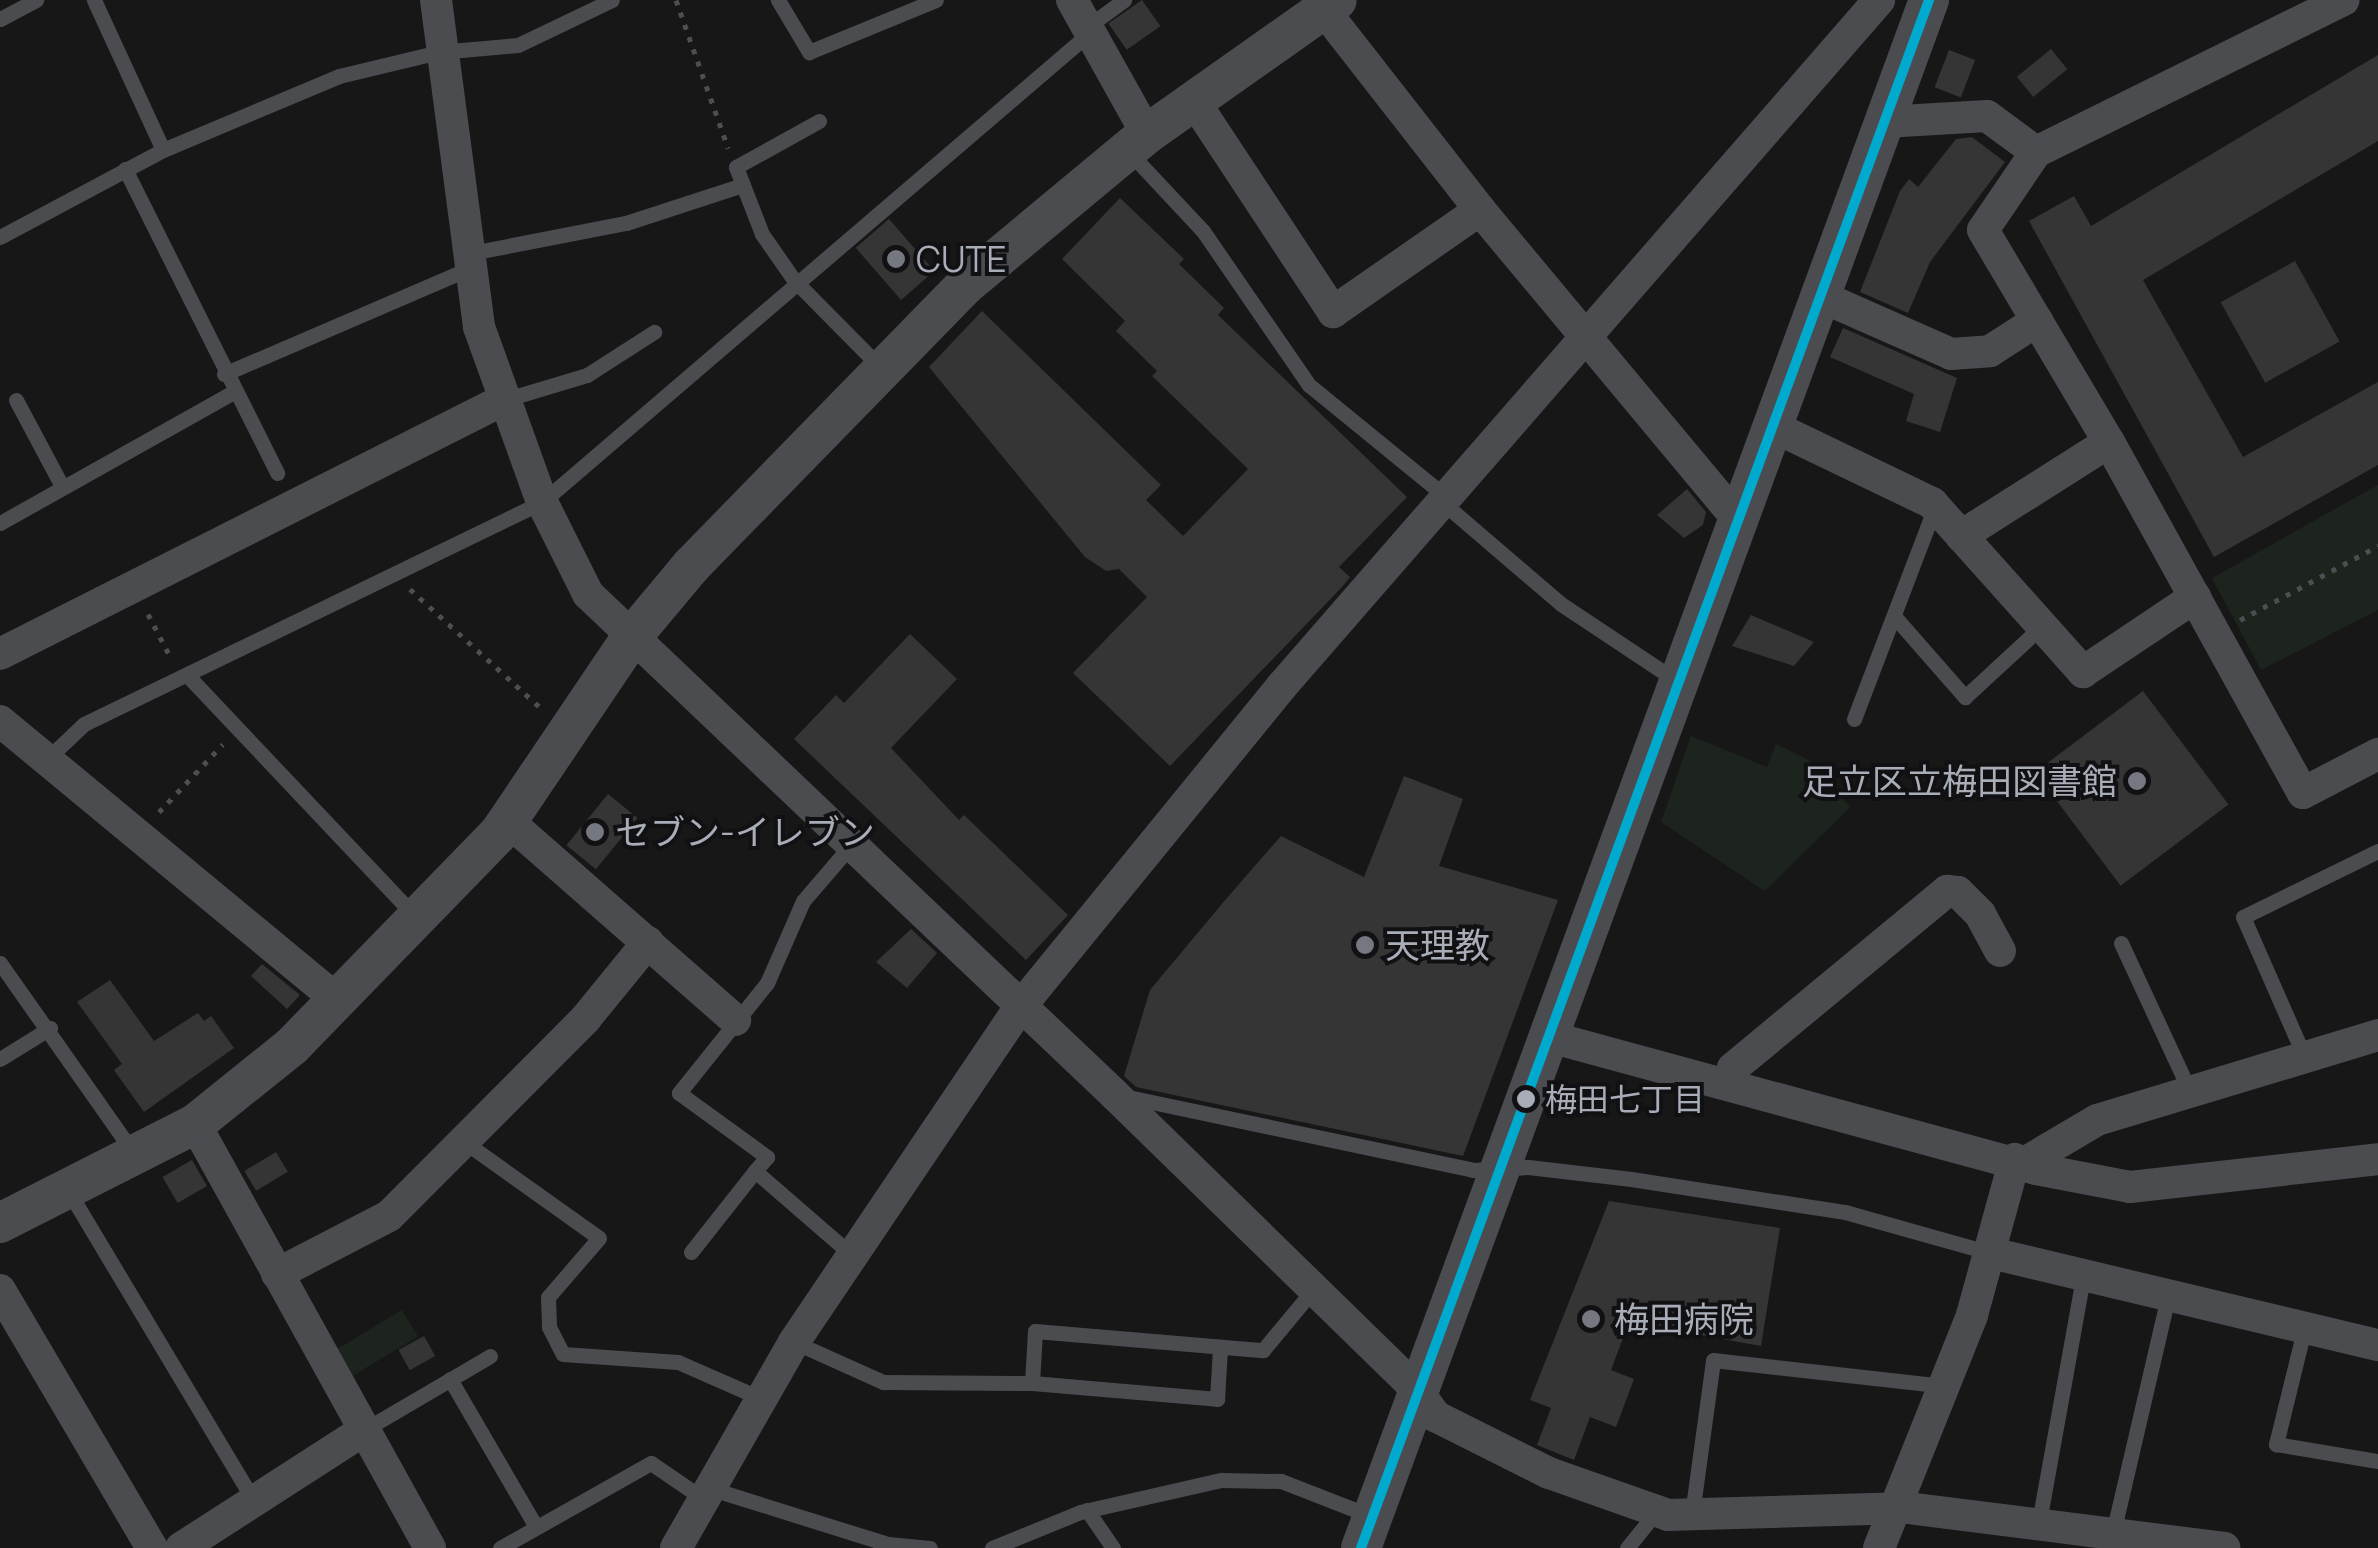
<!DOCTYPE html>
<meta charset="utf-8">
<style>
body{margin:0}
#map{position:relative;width:2378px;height:1548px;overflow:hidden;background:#171717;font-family:Manrope,"Noto Sans JP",sans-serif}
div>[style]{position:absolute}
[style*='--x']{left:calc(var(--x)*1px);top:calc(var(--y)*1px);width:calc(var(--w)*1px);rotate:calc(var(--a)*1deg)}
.green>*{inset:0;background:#1d241e;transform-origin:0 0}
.building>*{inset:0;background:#353536;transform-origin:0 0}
.path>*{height:5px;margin-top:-2.5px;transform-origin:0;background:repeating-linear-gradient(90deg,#4d4e52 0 5px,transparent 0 13px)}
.service>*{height:15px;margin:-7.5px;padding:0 7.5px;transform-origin:7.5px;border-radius:7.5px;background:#4b4c50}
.minor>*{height:32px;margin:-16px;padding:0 16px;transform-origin:16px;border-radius:16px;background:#4b4c50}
.tertiary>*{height:40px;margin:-20px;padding:0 20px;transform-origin:20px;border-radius:20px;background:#4b4c50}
.bus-1>*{height:10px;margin:-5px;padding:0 5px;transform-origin:5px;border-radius:5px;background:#00a9ce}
.dots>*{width:28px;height:28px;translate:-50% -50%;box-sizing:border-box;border:5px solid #111113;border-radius:50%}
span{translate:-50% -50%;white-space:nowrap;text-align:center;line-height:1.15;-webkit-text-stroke:8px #111113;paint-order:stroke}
.bus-label{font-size:32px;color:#a8adb8}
.left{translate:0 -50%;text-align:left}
.poi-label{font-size:35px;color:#a8adb8}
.right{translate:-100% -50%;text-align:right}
</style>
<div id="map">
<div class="green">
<i style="clip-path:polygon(2378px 485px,2378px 610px,2261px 670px,2212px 578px)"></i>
<i style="clip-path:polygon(1691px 736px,1767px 767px,1776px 744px,1807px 759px,1850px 807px,1765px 891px,1661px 822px)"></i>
<i style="left:402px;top:1310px;width:31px;height:81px;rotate:59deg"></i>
</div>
<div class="building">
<i style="left:1142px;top:0;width:32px;height:41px;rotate:55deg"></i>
<i style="left:2051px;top:49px;width:26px;height:44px;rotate:51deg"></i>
<i style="left:1949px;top:50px;width:28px;height:40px;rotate:21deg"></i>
<i style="clip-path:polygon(2378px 55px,2378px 141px,2143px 280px,2243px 457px,2378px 382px,2378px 465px,2214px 557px,2029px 221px,2074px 196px,2091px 226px)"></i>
<i style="clip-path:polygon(1972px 137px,2005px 162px,1930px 262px,1908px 313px,1860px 292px,1900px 191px,1909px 179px,1918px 187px,1956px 139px)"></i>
<i style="clip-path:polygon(1120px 198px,1184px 259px,1179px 264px,1224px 308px,1218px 315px,1407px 497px,1339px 567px,1350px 577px,1342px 587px,1170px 766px,1073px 673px,1147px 597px,1119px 569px,1106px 571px,1085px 557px,929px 367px,982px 311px,1161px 485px,1146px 500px,1183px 536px,1248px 469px,1152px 376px,1157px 371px,1116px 331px,1125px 321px,1062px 259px)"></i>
<i style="left:889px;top:219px;width:69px;height:44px;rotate:49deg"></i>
<i style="left:2295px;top:261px;width:92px;height:85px;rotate:61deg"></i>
<i style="clip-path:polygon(1843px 328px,1957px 378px,1940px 432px,1906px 421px,1914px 394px,1830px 357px)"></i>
<i style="clip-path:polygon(1687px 489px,1706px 512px,1703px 525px,1684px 538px,1657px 515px)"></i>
<i style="clip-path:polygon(1751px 615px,1814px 642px,1794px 666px,1732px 646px)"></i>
<i style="clip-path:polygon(910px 634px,957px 679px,891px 748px,959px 820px,964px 815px,1068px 915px,1026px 960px,794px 739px,836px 695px,844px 703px)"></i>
<i style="left:2143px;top:691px;width:142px;height:135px;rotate:53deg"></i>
<i style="clip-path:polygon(1404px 776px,1463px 799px,1439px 866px,1558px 900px,1463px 1156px,1136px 1087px,1124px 1076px,1150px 990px,1226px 899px,1281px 836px,1364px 877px)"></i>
<i style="left:608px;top:794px;width:38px;height:66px;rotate:39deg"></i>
<i style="clip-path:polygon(911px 929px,937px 953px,907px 988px,876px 962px)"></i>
<i style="clip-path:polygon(262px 964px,300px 995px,287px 1009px,251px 976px)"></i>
<i style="clip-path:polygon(110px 980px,154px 1041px,198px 1013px,204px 1021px,211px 1016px,234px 1048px,144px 1112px,114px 1070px,122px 1064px,77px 1002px)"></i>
<i style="left:276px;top:1152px;width:23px;height:37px;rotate:59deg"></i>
<i style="left:192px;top:1160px;width:30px;height:34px;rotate:60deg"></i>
<i style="clip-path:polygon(1609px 1201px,1780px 1228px,1761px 1346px,1629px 1322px,1611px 1370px,1634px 1379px,1616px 1427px,1590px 1417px,1574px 1460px,1537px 1445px,1551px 1408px,1530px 1400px)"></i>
<i style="left:424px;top:1336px;width:23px;height:29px;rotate:61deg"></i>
</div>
<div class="path">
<i style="--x:676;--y:0;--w:157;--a:70.6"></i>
<i style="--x:410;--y:589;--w:180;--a:42.3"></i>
<i style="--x:148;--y:614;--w:50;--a:62.4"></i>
<i style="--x:2240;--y:620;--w:157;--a:-28.2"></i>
<i style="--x:159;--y:812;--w:93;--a:-46.7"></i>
</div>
<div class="service">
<i style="--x:94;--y:0;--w:165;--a:65.3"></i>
<i style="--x:778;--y:0;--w:61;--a:59.2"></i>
<i style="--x:809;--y:52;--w:137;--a:-22.3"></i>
<i style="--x:0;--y:19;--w:41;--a:-27.8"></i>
<i style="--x:1087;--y:27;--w:46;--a:-36.1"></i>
<i style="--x:819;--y:121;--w:95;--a:151"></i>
<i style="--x:736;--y:167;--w:72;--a:68.8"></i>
<i style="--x:762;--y:234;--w:56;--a:55.2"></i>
<i style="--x:794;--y:280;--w:122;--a:45.3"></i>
<i style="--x:1129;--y:152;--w:108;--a:46.9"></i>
<i style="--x:1203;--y:231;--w:187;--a:55.5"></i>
<i style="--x:1309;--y:385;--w:176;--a:39.2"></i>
<i style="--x:125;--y:169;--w:340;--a:63.4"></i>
<i style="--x:0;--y:237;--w:185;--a:-28.1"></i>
<i style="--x:163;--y:150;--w:191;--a:-22.8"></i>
<i style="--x:339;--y:76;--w:103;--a:-13.5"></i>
<i style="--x:439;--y:52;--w:79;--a:-5.1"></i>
<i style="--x:518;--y:45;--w:104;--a:-25.6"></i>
<i style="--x:466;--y:254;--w:163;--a:-11"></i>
<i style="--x:626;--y:223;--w:123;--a:-18"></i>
<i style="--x:224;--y:374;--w:266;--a:-23.3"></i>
<i style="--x:16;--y:400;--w:98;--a:61.9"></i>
<i style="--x:504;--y:400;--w:87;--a:-16.8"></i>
<i style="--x:587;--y:375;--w:80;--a:-32.7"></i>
<i style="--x:1442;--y:502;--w:157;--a:40.6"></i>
<i style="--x:1561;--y:604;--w:139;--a:33.6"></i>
<i style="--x:0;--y:523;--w:267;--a:-29.3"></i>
<i style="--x:1894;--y:616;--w:108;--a:48.8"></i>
<i style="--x:1965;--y:697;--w:105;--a:-42.7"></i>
<i style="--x:187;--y:675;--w:330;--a:46.6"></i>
<i style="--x:1854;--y:719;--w:227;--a:-69.1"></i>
<i style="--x:46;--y:760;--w:52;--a:-43.5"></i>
<i style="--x:84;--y:724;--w:509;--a:-25.86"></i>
<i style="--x:542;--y:502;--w:718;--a:-40.59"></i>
<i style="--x:852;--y:844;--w:75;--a:130.7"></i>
<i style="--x:803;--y:901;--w:90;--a:113.7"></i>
<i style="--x:767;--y:983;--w:141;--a:128.7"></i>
<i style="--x:679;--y:1093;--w:109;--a:36"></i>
<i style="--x:767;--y:1157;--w:18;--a:131"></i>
<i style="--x:755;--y:1171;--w:128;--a:40.9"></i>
<i style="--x:2121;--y:943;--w:166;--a:65.1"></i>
<i style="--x:0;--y:963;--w:231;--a:54.9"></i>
<i style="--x:2305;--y:1058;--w:154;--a:-113.7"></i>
<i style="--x:2243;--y:917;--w:150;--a:-26.1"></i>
<i style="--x:0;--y:1059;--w:59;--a:-31.8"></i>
<i style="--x:1128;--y:1097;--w:353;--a:11.9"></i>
<i style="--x:1473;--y:1170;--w:55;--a:-3.1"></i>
<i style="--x:1528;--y:1167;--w:104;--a:6.6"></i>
<i style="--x:1631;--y:1179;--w:217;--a:8.8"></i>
<i style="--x:1845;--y:1212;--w:152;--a:15.7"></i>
<i style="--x:466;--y:1143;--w:163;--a:35.5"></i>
<i style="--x:599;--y:1238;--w:78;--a:130.8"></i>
<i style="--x:548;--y:1297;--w:30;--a:88"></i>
<i style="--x:549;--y:1327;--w:30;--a:63"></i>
<i style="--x:563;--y:1354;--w:115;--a:4"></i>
<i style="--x:678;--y:1362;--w:90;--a:23.7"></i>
<i style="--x:69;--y:1192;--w:360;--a:59.1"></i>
<i style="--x:691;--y:1252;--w:103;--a:-51.7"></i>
<i style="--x:2305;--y:1326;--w:122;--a:103.8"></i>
<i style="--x:2276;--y:1444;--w:103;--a:9.5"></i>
<i style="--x:794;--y:1342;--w:98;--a:24.2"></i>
<i style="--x:883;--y:1382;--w:149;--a:0.4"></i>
<i style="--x:1032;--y:1383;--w:186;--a:4.9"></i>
<i style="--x:1217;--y:1399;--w:50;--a:-86.6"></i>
<i style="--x:450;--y:1379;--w:171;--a:59.8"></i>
<i style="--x:1032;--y:1383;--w:52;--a:-86.7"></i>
<i style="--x:1035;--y:1331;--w:229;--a:4.8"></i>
<i style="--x:1263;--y:1350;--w:78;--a:-50.2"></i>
<i style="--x:364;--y:1430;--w:146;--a:-30.4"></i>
<i style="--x:712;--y:1489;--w:184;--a:17.4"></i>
<i style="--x:888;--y:1544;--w:42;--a:5.4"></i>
<i style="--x:1087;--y:1510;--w:46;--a:55.6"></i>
<i style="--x:1692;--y:1514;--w:155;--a:-82.2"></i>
<i style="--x:1713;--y:1360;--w:232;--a:6.4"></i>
<i style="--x:2039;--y:1522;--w:254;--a:-79.8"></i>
<i style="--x:2113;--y:1533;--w:247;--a:-76.9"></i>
<i style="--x:500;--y:1548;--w:173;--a:-29.4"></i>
<i style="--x:651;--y:1463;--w:65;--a:34.4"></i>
<i style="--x:992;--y:1548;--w:95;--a:-22.2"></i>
<i style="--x:1080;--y:1512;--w:145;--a:-12.8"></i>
<i style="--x:1221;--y:1480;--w:60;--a:1"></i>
<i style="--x:1281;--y:1481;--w:97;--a:21.3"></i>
<i style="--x:1627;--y:1548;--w:46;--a:-51.1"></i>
</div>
<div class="minor">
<i style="--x:436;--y:0;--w:330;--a:82.5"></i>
<i style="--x:479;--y:327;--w:186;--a:70.2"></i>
<i style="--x:542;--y:502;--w:103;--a:63.4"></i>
<i style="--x:588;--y:594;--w:726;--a:43.55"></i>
<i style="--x:1114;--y:1094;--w:424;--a:44.3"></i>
<i style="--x:1417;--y:1390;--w:32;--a:55"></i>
<i style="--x:1435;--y:1416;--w:127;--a:26.6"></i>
<i style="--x:1549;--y:1473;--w:126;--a:19.4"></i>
<i style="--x:1668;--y:1515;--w:240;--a:-1.7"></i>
<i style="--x:1908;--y:1508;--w:319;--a:7.2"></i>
<i style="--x:1072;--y:0;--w:154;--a:60.8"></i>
<i style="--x:1323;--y:9;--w:255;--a:52"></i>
<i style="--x:1480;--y:210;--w:401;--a:50.2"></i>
<i style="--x:1194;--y:101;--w:253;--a:56.6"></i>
<i style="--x:1333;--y:312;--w:179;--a:-34.8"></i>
<i style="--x:1884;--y:122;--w:103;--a:-3.3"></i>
<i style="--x:1987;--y:116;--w:61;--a:36.3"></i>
<i style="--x:2036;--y:152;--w:343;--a:-26.3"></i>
<i style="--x:2036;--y:152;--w:94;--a:124.2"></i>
<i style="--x:1983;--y:230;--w:247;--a:59.3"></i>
<i style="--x:2109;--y:442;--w:401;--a:61.1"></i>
<i style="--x:2303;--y:793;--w:85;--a:-27.5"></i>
<i style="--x:1822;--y:297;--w:141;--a:23.8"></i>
<i style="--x:1951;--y:354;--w:39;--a:-4"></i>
<i style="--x:1990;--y:351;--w:56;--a:-32.6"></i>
<i style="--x:1772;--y:426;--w:178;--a:25.7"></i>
<i style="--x:1932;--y:503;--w:227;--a:48.2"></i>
<i style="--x:2083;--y:672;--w:135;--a:-33.8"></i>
<i style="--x:1961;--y:536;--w:175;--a:-32.4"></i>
<i style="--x:0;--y:654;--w:563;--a:-26.79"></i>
<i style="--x:0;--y:721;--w:436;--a:39.6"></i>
<i style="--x:508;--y:821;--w:302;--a:41.2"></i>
<i style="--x:1550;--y:1037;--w:504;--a:15.2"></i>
<i style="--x:2036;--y:1169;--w:96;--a:10.8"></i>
<i style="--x:2130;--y:1187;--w:250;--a:-6.4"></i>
<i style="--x:1729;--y:1084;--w:16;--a:-76"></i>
<i style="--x:1733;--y:1068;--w:278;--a:-39.6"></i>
<i style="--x:1947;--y:891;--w:11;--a:5"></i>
<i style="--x:1958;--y:892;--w:31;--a:45"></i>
<i style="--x:1980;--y:914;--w:42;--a:61.6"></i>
<i style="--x:195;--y:1124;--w:485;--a:61"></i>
<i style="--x:2026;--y:1162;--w:82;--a:-30.6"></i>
<i style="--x:2097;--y:1120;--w:294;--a:-16.8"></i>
<i style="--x:1991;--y:1253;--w:398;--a:13.4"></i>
<i style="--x:277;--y:1274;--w:126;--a:-27.4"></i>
<i style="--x:389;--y:1216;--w:279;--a:-45.1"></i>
<i style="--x:586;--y:1018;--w:98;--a:-50.8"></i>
<i style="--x:0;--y:1290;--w:299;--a:59.5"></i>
<i style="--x:181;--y:1548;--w:214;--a:-32.8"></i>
<i style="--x:676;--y:1548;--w:237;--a:-60.2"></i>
<i style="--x:794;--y:1342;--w:405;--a:-56"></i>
<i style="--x:1021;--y:1006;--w:412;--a:-50.8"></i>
<i style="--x:1281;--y:687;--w:911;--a:-48.96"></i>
<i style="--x:1879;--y:1548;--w:251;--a:-68.2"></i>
<i style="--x:1972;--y:1315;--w:162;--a:-74.6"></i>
</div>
<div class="tertiary">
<i style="--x:0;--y:1223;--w:219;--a:-26.9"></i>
<i style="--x:195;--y:1124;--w:124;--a:-38.8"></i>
<i style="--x:292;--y:1046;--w:298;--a:-45.8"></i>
<i style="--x:500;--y:832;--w:233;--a:-56"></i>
<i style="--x:630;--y:639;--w:95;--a:-50.1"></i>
<i style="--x:691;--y:566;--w:391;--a:-45.7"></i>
<i style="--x:964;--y:286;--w:238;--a:-39.7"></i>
<i style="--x:1147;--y:134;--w:232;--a:-35.2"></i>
<i style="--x:1361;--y:1548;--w:1649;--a:-69.85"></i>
</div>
<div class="bus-1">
<i style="--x:1361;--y:1548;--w:1649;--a:-69.85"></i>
</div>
<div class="dots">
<i style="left:896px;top:259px;background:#757880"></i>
<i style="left:2137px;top:781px;background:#757880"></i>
<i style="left:595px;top:832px;background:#757880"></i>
<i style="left:1365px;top:945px;background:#757880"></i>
<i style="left:1526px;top:1099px;background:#a8adb8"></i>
<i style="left:1591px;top:1319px;background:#757880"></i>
</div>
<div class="bus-label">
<span class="left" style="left:1545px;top:1099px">梅田七丁目</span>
</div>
<div class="poi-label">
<span class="left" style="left:916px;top:259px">CUTE</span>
<span class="right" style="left:2117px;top:781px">足立区立梅田図書館</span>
<span class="left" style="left:615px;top:832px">セブン-イレブン</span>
<span class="left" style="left:1385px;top:945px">天理教</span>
<span class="left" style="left:1614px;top:1319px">梅田病院</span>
</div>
</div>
